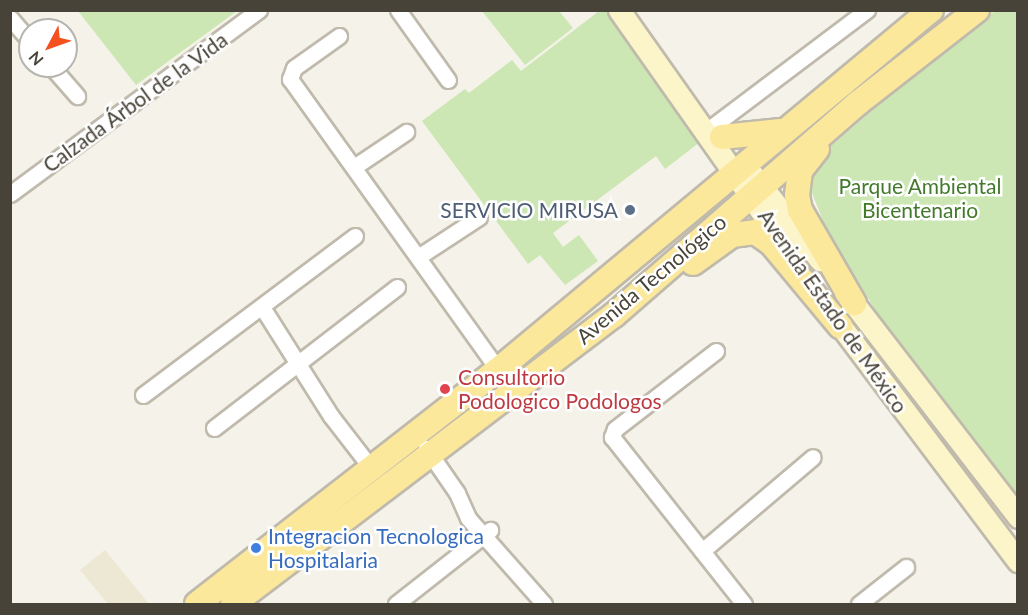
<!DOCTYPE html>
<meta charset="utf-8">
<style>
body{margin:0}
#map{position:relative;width:1028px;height:615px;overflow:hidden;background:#f4f2e9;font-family:Lato,sans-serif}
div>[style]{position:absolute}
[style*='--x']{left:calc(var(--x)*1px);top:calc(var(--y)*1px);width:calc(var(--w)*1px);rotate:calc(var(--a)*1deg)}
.education>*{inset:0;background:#ede8d4}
.green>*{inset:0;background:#cce7b3}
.roads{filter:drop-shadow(2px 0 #c0baac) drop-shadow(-2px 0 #c0baac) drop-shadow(0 2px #c0baac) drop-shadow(0 -2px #c0baac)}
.street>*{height:15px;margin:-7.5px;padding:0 7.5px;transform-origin:7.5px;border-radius:7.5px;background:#fff}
.secondary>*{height:21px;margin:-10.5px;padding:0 10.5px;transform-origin:10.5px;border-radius:10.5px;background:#fdf5ca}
.primary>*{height:24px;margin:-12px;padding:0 12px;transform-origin:12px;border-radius:12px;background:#fce89b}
.dots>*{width:16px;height:16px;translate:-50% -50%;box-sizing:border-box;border:3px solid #fff;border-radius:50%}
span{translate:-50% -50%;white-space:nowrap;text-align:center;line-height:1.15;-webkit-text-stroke:5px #fff;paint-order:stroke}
.street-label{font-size:21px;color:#484338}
.park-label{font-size:21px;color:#43792b}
.service-label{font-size:21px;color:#4e5e75}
.right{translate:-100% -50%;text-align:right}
.health-label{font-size:21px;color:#be3a42}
.left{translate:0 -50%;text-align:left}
.shop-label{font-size:21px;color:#366cbe}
.frame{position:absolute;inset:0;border:12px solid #484338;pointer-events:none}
.north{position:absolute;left:18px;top:18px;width:60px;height:60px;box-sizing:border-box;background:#fff;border:2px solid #b6b4af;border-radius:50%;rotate:229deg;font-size:16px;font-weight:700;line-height:24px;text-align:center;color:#484338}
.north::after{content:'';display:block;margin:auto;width:21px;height:27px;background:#f5511f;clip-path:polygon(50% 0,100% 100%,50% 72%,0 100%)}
</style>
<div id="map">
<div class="education">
<i style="clip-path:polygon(105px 550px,149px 604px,108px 604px,80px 570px)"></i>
</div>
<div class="green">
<i style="clip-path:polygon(78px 11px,237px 11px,136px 85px)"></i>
<i style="clip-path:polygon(482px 11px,559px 11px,573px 28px,525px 65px)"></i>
<i style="clip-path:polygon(599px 11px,612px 11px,700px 142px,665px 169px,656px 156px,553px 233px,563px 247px,579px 235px,598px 261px,565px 285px,540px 255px,528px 264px,422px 121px,465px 89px,469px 93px,512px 60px,521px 71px)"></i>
<i style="clip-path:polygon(995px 11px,1017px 11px,1017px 502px,892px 338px,826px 228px,810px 188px,816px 159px,929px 61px)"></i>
</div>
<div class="roads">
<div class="street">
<i style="--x:398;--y:10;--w:86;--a:54.5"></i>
<i style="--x:10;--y:18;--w:30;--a:49"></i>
<i style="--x:339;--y:36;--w:55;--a:144.6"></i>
<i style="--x:294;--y:68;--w:12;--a:110"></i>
<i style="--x:290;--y:79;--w:358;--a:54.4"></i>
<i style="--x:51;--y:66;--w:40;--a:49"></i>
<i style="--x:705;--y:132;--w:203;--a:-37"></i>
<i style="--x:354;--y:167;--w:63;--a:-33.9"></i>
<i style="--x:10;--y:194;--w:310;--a:-36.5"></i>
<i style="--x:418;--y:257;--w:73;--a:-33.3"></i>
<i style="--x:262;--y:307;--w:129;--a:57.7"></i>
<i style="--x:331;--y:416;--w:67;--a:52.3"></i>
<i style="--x:716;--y:351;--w:128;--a:142.3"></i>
<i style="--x:615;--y:429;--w:9;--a:111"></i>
<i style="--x:612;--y:437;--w:213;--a:51.7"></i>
<i style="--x:143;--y:395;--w:265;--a:-36.9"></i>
<i style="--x:214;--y:428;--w:231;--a:-37.6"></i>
<i style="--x:426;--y:448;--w:55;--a:55.4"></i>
<i style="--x:457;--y:493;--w:27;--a:66"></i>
<i style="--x:468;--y:518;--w:115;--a:48.5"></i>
<i style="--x:702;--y:551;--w:145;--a:-40.3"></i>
<i style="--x:396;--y:604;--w:120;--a:-38.2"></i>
<i style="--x:859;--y:604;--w:60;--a:-38.2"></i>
</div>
<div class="secondary">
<i style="--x:619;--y:10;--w:300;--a:54.8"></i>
<i style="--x:752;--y:174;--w:110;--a:51.7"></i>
<i style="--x:845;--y:292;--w:284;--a:52.4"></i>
<i style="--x:831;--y:313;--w:311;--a:53"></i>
</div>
<div class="primary">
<i style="--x:722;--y:137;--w:59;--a:-5.8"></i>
<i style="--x:817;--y:149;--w:28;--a:128"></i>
<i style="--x:800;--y:171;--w:24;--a:97"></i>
<i style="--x:797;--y:195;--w:15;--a:79"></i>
<i style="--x:800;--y:210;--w:108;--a:59.9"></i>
<i style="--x:693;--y:263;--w:48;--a:-35.7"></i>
<i style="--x:732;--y:235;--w:23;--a:-7"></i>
<i style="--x:755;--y:232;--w:21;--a:35"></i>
<i style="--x:772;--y:244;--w:107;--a:50.3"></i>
<i style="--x:197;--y:604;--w:381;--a:-37.9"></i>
<i style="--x:498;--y:370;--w:563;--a:-39.74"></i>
<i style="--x:233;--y:604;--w:478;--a:-37.2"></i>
<i style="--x:614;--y:315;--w:323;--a:-41"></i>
<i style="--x:858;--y:103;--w:151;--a:-38"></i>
</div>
</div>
<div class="dots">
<i style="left:630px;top:210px;background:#5c6f8a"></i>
<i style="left:445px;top:389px;background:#e0444e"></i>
<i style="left:256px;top:548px;background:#3f7fe0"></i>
</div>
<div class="street-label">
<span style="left:135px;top:102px;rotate:-36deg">Calzada Árbol de la Vida</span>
<span style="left:651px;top:279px;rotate:-40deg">Avenida Tecnológico</span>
<span style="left:833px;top:311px;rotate:55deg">Avenida Estado de México</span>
</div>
<div class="park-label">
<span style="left:920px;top:198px">Parque Ambiental<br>Bicentenario</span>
</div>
<div class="service-label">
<span class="right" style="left:618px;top:210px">SERVICIO MIRUSA</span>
</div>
<div class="health-label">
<span class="left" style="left:458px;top:389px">Consultorio<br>Podologico Podologos</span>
</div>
<div class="shop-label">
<span class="left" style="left:268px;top:548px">Integracion Tecnologica<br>Hospitalaria</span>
</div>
<div class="frame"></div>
<div class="north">N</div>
</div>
